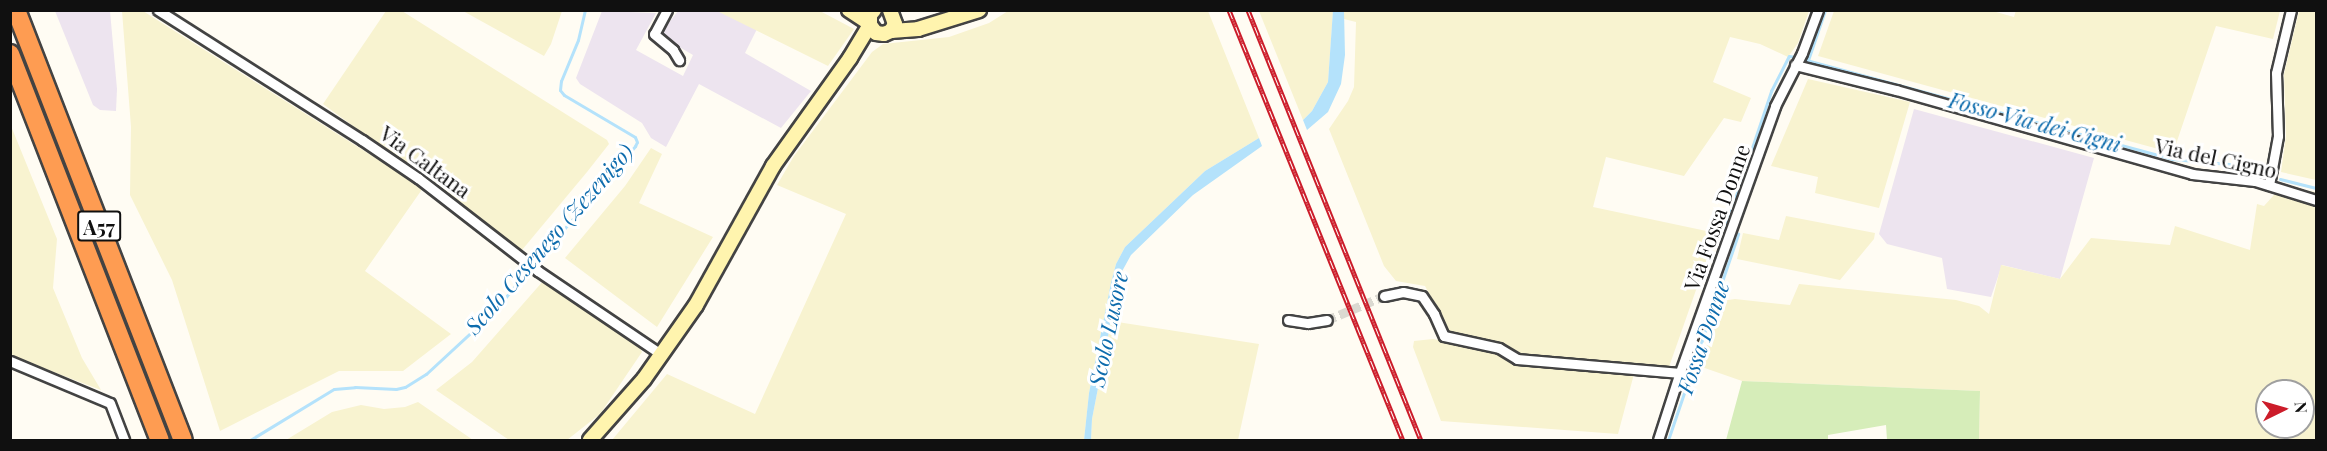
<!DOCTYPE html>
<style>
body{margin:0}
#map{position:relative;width:2327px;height:451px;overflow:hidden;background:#fffcf3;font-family:"Playfair Display",serif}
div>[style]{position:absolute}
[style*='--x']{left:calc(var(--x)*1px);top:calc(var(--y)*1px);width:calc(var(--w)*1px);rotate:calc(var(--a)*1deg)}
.industrial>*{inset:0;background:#ede4ef}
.farmland>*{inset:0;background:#f8f3d0}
.green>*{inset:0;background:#d6edb9}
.water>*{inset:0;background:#b4e2fb}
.stream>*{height:3px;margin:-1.5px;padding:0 1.5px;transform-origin:1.5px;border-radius:1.5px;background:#b4e2fb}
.street-tunnel>*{height:9px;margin-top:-4.5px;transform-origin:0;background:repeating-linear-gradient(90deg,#dbd9d1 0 9px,transparent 0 13.5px)}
.roads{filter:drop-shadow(2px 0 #434343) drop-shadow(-2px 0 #434343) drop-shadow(0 2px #434343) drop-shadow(0 -2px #434343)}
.street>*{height:9px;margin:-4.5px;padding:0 4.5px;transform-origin:4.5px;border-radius:4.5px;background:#fff}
.secondary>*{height:14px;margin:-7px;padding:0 7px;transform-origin:7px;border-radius:7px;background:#fff4ae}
.highway>*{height:18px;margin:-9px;padding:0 9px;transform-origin:9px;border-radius:9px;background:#fe9c52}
.rail>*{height:5px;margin-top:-2.5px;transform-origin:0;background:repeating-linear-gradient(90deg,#fff 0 9px,#cc1c2a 0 18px);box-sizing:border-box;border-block:2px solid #cc1c2a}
span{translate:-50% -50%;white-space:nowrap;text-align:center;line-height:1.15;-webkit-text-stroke:6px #fff;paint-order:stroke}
.shield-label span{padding:2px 4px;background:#fff;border:2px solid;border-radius:4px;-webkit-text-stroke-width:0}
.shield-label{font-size:20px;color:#101010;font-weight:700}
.street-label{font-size:21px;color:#101010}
.water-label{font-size:22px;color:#0e6cad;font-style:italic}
.frame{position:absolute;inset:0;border:12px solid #101010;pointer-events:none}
.north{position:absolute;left:2255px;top:379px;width:60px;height:60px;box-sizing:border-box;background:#fff;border:2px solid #9f9f9f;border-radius:50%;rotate:85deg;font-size:16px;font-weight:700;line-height:24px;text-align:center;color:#101010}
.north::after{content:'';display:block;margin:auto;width:21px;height:27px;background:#cc1c2a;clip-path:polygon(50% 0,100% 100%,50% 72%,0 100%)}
</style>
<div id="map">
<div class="industrial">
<i style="clip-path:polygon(717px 10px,757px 29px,745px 53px,811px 91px,781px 128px,699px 84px,666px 147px,651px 138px,642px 123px,580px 84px,576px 78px,602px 11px,656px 13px,636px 50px,683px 76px,693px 55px,664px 38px,663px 30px,678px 11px)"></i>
<i style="clip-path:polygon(55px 11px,110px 11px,117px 89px,116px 111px,100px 110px,93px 105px)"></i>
<i style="clip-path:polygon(1914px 109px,2094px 158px,2060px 279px,2002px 265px,1991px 297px,1947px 289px,1942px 258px,1887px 244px,1879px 234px)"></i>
</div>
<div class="farmland">
<i style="clip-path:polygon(1989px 10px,2014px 17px,2016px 10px,2280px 11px,2273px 39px,2216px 26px,2173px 153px,1818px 56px,1834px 11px)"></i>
<i style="clip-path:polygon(122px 11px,143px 11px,423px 188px,365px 271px,451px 334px,403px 371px,339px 371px,220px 431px,172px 280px,130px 195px,131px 127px)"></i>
<i style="clip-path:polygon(386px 11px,402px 11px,607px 140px,609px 144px,587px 172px,522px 250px,323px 104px)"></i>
<i style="clip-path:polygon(463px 11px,562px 10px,562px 11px,551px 44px,544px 56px)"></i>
<i style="clip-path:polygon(717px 11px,820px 11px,854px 29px,828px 66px)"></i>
<i style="clip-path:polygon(1008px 11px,1208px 11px,1259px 138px,1205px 171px,1125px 247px,1116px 264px,1111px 283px,1089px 393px,1084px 440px,612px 440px,667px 374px,755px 414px,846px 214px,777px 185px,794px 156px,872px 52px,883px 44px,949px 37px,989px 23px)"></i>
<i style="clip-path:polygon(1259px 11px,1333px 11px,1328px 82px,1312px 111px,1303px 120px)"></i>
<i style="clip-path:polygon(1344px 11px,1809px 11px,1798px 43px,1788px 57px,1760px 44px,1730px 37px,1713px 82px,1751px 98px,1741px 122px,1724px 118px,1684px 176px,1606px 157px,1593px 207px,1716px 233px,1669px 367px,1537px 359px,1450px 333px,1425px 286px,1396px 281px,1384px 266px,1329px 129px,1348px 101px,1354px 87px,1356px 22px,1344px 19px)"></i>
<i style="clip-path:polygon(2299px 11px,2316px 11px,2316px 180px,2281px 172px,2286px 136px,2284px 74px)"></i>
<i style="clip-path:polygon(1808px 79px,1910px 102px,1879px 208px,1815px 193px,1818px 177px,1771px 166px)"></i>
<i style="clip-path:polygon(11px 126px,57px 239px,53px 288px,82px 358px,101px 390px,11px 356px)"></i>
<i style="clip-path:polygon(651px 148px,662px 154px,639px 203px,713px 237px,657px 327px,565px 258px,625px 186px)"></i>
<i style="clip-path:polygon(evenodd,2282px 186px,2316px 192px,2316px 440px,1979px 440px,1980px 391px,1742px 381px,1699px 366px,1722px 301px,1735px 299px,1790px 305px,1799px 284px,1956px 300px,1979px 306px,1989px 314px,2001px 265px,2060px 279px,2091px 238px,2170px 245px,2175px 226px,2250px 250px,2257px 204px,2264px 206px,2282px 186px,2267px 391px,2303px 391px,2303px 427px,2267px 427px,2267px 391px)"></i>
<i style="clip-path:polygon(1786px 216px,1875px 233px,1874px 239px,1840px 280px,1737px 259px,1743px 233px,1779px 240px)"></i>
<i style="clip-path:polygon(544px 280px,638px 343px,642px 352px,600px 414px,567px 440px,509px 440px,436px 390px,472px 362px)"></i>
<i style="clip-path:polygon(1111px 321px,1259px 344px,1238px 440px,1091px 440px,1092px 419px)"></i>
<i style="clip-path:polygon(1433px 339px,1496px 350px,1526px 365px,1634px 374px,1618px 434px,1441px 421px,1413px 347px,1414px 341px)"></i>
<i style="clip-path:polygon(418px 402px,473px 440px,286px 440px,332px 412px,361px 405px,384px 409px,405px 407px)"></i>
</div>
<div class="green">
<i style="clip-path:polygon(1742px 381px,1980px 391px,1979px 440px,1887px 440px,1886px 425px,1828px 435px,1828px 440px,1726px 440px)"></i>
</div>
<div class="water">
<i style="clip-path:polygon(1333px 10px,1344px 11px,1345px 55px,1341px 84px,1328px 112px,1307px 130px,1303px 120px,1312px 111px,1328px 82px)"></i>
<i style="clip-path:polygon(1259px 138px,1262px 146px,1193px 195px,1131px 255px,1120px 275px,1092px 419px,1091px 440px,1084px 440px,1089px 393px,1111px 283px,1116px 264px,1125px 247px,1205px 171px)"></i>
</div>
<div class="stream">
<i style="--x:1806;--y:60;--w:379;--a:15.1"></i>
<i style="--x:2172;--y:159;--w:68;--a:5"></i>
<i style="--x:2240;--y:165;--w:27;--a:22"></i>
<i style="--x:1807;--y:63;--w:56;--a:-71.2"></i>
<i style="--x:2280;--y:179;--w:37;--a:14"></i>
<i style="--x:1725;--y:228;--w:145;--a:-71.4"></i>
<i style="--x:1771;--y:91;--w:39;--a:-63"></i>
<i style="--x:1789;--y:56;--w:6;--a:9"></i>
<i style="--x:250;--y:440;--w:98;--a:-31.3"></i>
<i style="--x:334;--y:389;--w:21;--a:-5"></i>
<i style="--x:355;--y:387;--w:41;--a:2.8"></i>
<i style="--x:396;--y:389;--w:9;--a:-13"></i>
<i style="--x:405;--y:387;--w:25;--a:-32"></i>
<i style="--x:426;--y:374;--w:90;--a:-42.7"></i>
<i style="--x:492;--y:313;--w:220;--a:-49.4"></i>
<i style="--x:635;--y:146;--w:4;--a:-63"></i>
<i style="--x:637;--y:142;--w:5;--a:-112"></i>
<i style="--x:635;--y:137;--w:82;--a:-149.4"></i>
<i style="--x:564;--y:95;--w:6;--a:-129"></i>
<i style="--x:560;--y:90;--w:9;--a:-84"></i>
<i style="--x:561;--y:81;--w:44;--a:-67.5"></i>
<i style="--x:578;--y:40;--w:31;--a:-77"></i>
<i style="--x:1668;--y:440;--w:218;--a:-71.2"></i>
</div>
<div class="street-tunnel">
<i style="--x:1327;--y:320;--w:62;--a:-22.8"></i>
</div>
<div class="roads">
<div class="street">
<i style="--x:158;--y:10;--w:242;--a:32.5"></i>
<i style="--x:362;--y:140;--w:68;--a:34.2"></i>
<i style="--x:418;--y:178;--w:152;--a:37.8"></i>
<i style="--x:538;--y:271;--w:150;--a:34.1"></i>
<i style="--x:667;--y:10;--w:27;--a:118"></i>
<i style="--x:654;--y:34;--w:25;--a:40"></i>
<i style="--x:673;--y:50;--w:12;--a:59"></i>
<i style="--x:1795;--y:65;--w:104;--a:13.9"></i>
<i style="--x:1896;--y:90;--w:308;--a:15.8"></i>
<i style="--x:2192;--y:174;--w:63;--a:6.3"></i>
<i style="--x:2255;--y:181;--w:64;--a:17.3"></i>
<i style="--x:2269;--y:185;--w:50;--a:-79.6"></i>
<i style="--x:2278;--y:136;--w:63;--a:-91.8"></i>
<i style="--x:2276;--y:73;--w:65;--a:-76.6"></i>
<i style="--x:1384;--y:296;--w:19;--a:-12"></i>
<i style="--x:1403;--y:292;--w:19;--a:12"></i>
<i style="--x:1422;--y:296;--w:22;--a:56"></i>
<i style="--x:1434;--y:314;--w:24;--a:66"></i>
<i style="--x:1444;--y:336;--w:56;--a:12.3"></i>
<i style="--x:1499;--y:348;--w:21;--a:31"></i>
<i style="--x:1517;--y:359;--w:164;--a:4.9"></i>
<i style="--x:1288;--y:320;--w:20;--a:9"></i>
<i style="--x:1308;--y:323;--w:19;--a:-9"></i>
<i style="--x:10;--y:361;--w:108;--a:22.8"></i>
<i style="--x:110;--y:403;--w:40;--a:69"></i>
<i style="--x:1658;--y:440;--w:71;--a:-72.1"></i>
<i style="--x:1680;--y:372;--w:282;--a:-70.3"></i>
<i style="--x:1775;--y:106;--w:59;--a:-63"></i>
<i style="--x:1802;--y:53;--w:46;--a:-69.6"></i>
</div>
<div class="secondary">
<i style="--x:849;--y:10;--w:24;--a:33"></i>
<i style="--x:874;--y:10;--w:6;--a:129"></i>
<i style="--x:870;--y:15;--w:10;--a:90"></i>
<i style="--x:870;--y:25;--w:10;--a:53"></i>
<i style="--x:876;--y:33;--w:8;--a:7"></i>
<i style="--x:884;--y:34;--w:8;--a:-23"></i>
<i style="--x:891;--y:31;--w:8;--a:-60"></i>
<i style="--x:895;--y:24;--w:15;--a:-110"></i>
<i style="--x:891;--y:31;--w:27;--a:-4"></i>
<i style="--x:918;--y:29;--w:64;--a:-17.3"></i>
<i style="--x:590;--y:440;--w:81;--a:-48.5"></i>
<i style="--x:644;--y:379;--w:90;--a:-54.9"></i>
<i style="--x:696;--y:305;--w:159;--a:-61"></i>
<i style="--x:773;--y:166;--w:133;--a:-54.5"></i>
<i style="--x:850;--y:58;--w:39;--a:-59"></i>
</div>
<div class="highway">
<i style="--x:16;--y:10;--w:461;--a:68.8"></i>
<i style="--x:10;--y:54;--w:414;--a:68.8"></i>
</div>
</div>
<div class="rail">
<i style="--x:1229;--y:10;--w:464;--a:68"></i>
<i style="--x:1248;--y:10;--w:463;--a:68.1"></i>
</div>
<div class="shield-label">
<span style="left:99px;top:226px">A57</span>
</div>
<div class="street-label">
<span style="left:2216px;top:157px;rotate:12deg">Via del Cigno</span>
<span style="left:426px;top:161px;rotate:36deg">Via Caltana</span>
<span style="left:1716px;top:217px;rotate:-70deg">Via Fossa Donne</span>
</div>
<div class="water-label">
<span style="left:2035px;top:122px;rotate:15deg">Fosso Via dei Cigni</span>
<span style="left:549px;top:239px;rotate:-49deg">Scolo Cesenego (Zezenigo)</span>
<span style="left:1108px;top:329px;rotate:-78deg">Scolo Lusore</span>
<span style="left:1703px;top:337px;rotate:-71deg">Fossa Donne</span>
</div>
<div class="frame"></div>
<div class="north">N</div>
</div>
